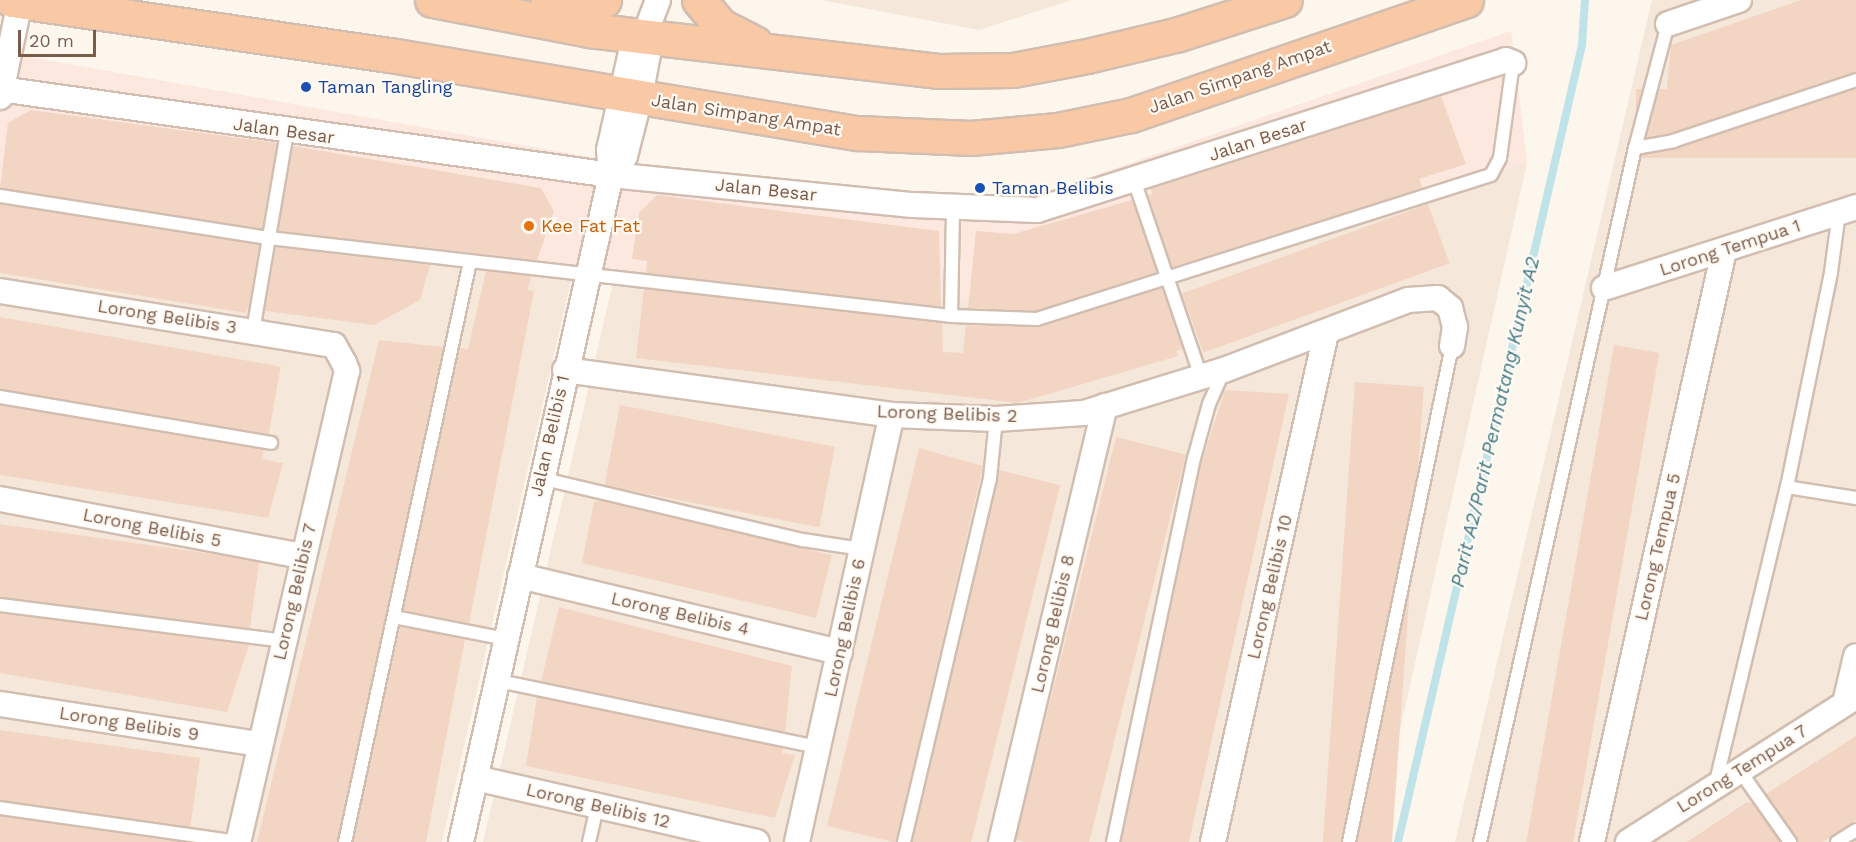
<!DOCTYPE html>
<style>
body{margin:0}
#map{position:relative;width:1856px;height:842px;overflow:hidden;background:#fdf6ec;font-family:"Work Sans",sans-serif}
div>[style]{position:absolute}
[style*='--x']{left:calc(var(--x)*1px);top:calc(var(--y)*1px);width:calc(var(--w)*1px);rotate:calc(var(--a)*1deg)}
.residential>*{inset:0;background:#f5e8da}
.commercial>*{inset:0;background:#fde8e0}
.stream>*{height:8px;margin:-4px;padding:0 4px;transform-origin:4px;border-radius:4px;background:#bfe3e8}
.building>*{inset:0;background:#f3d5c3;transform-origin:0 0}
.roads{filter:drop-shadow(2px 0 #d1beb0) drop-shadow(-2px 0 #d1beb0) drop-shadow(0 2px #d1beb0) drop-shadow(0 -2px #d1beb0)}
.service>*{height:12px;margin:-6px;padding:0 6px;transform-origin:6px;border-radius:6px;background:#fff}
.minor>*{height:24px;margin:-12px;padding:0 12px;transform-origin:12px;border-radius:12px;background:#fff}
.trunk>*{height:33px;margin:-16.5px;padding:0 16.5px;transform-origin:16.5px;border-radius:16.5px;background:#f9c8a4}
.dots>*{width:16px;height:16px;translate:-50% -50%;box-sizing:border-box;border:3px solid #fffaf3;border-radius:50%}
span{translate:-50% -50%;white-space:nowrap;text-align:center;line-height:1.15;-webkit-text-stroke:4.5px #fffaf3;paint-order:stroke}
.street-label{font-size:18px;color:#7a5c4d}
.transit-label{font-size:18px;color:#164399}
.left{translate:0 -50%;text-align:left}
.food-label{font-size:18px;color:#c56008}
.water-label{font-size:20px;color:#437c86;font-style:italic}
.scale{position:absolute;left:18px;top:30px;width:78px;height:27px;box-sizing:border-box;border:3px solid #7a5c4d;border-top:0;padding-left:8px;font-size:18px;line-height:21px;white-space:nowrap;color:#7a5c4d;-webkit-text-stroke:4px #fffaf3;paint-order:stroke}
</style>
<div id="map">
<div class="residential">
<i style="clip-path:polygon(821px 0,1072px 0,979px 30px)"></i>
<i style="clip-path:polygon(1652px 0,1856px 0,1856px 842px,1455px 842px)"></i>
<i style="clip-path:polygon(1511px 31px,1527px 163px,1375px 842px,483px 842px,640px 166px,1019px 202px)"></i>
<i style="clip-path:polygon(0 52px,293px 104px,573px 272px,442px 842px,0 842px)"></i>
</div>
<div class="commercial">
<i style="clip-path:polygon(1511px 31px,1527px 163px,1030px 309px,616px 268px,573px 272px,0 195px,0 52px,640px 166px,1019px 202px)"></i>
</div>
<div class="stream">
<i style="--x:1398;--y:842;--w:818;--a:-77"></i>
<i style="--x:1582;--y:45;--w:45;--a:-86.2"></i>
</div>
<div class="building">
<i style="clip-path:polygon(1801px 0,1856px 0,1856px 72px,1662px 135px,1671px 45px)"></i>
<i style="left:1856px;top:89px;width:69px;height:220px;rotate:90deg"></i>
<i style="clip-path:polygon(1441px 96px,1466px 164px,1419px 179px,1423px 188px,1172px 267px,1148px 195px,1152px 194px,1151px 189px)"></i>
<i style="clip-path:polygon(31px 110px,277px 143px,262px 229px,0 188px,8px 123px)"></i>
<i style="clip-path:polygon(293px 146px,541px 188px,554px 211px,537px 260px,278px 231px)"></i>
<i style="clip-path:polygon(657px 195px,939px 231px,941px 307px,646px 273px,647px 261px,632px 259px,639px 213px)"></i>
<i style="clip-path:polygon(1132px 200px,1157px 272px,1036px 311px,968px 308px,976px 231px,1013px 234px)"></i>
<i style="clip-path:polygon(0 204px,259px 245px,248px 309px,246px 313px,0 273px)"></i>
<i style="left:1428px;top:204px;width:63px;height:262px;rotate:70deg"></i>
<i style="clip-path:polygon(276px 247px,430px 265px,420px 300px,374px 325px,265px 311px)"></i>
<i style="clip-path:polygon(486px 271px,532px 276px,527px 290px,534px 291px,469px 623px,403px 610px,460px 348px,468px 349px)"></i>
<i style="clip-path:polygon(1162px 288px,1183px 349px,1176px 351px,1178px 356px,1018px 403px,636px 358px,644px 289px,942px 323px,943px 352px,963px 353px,966px 325px,1039px 327px)"></i>
<i style="left:0;top:317px;width:285px;height:72px;rotate:10deg"></i>
<i style="clip-path:polygon(379px 340px,443px 347px,337px 842px,257px 842px)"></i>
<i style="left:1614px;top:345px;width:46px;height:506px;rotate:10deg"></i>
<i style="left:1355px;top:382px;width:69px;height:471px;rotate:4deg"></i>
<i style="clip-path:polygon(1225px 390px,1289px 394px,1189px 842px,1121px 842px,1201px 464px)"></i>
<i style="clip-path:polygon(0 405px,264px 450px,262px 459px,283px 463px,268px 518px,0 475px)"></i>
<i style="left:620px;top:405px;width:219px;height:82px;rotate:11deg"></i>
<i style="left:1116px;top:437px;width:72px;height:415px;rotate:14deg"></i>
<i style="clip-path:polygon(919px 448px,983px 466px,896px 842px,893px 842px,827px 826px)"></i>
<i style="left:999px;top:470px;width:63px;height:382px;rotate:14deg"></i>
<i style="clip-path:polygon(601px 501px,832px 555px,816px 618px,582px 563px,594px 502px)"></i>
<i style="left:0;top:524px;width:262px;height:73px;rotate:8deg"></i>
<i style="clip-path:polygon(559px 607px,792px 666px,785px 732px,541px 681px)"></i>
<i style="clip-path:polygon(0 613px,249px 645px,227px 712px,0 673px)"></i>
<i style="clip-path:polygon(400px 627px,465px 639px,426px 842px,353px 842px)"></i>
<i style="clip-path:polygon(537px 697px,783px 748px,782px 753px,795px 755px,775px 818px,526px 766px)"></i>
<i style="left:0;top:730px;width:202px;height:70px;rotate:8deg"></i>
<i style="clip-path:polygon(1856px 736px,1856px 820px,1823px 842px,1798px 842px,1766px 794px)"></i>
<i style="clip-path:polygon(1747px 802px,1752px 803px,1780px 842px,1687px 842px)"></i>
<i style="clip-path:polygon(0 816px,180px 842px,0 842px)"></i>
</div>
<div class="roads">
<div class="service">
<i style="--x:1635;--y:148;--w:39;--a:-10"></i>
<i style="--x:1673;--y:141;--w:193;--a:-18.4"></i>
<i style="--x:1134;--y:180;--w:208;--a:71.2"></i>
<i style="--x:0;--y:196;--w:272;--a:8.9"></i>
<i style="--x:269;--y:238;--w:686;--a:6.52"></i>
<i style="--x:951;--y:316;--w:86;--a:2"></i>
<i style="--x:1037;--y:319;--w:476;--a:-17.6"></i>
<i style="--x:1491;--y:175;--w:19;--a:-62"></i>
<i style="--x:1500;--y:158;--w:96;--a:-82.2"></i>
<i style="--x:951;--y:316;--w:108;--a:-88.9"></i>
<i style="--x:253;--y:331;--w:202;--a:-80.3"></i>
<i style="--x:0;--y:397;--w:275;--a:9.6"></i>
<i style="--x:540;--y:478;--w:270;--a:13.3"></i>
<i style="--x:803;--y:540;--w:60;--a:8.7"></i>
<i style="--x:1787;--y:487;--w:70;--a:9.1"></i>
<i style="--x:0;--y:605;--w:287;--a:7.2"></i>
<i style="--x:394;--y:617;--w:114;--a:11.1"></i>
<i style="--x:499;--y:681;--w:327;--a:11.7"></i>
<i style="--x:1740;--y:771;--w:87;--a:54.8"></i>
<i style="--x:1715;--y:786;--w:308;--a:-76.5"></i>
<i style="--x:1787;--y:487;--w:219;--a:-78.4"></i>
<i style="--x:1831;--y:272;--w:60;--a:-82.3"></i>
<i style="--x:0;--y:808;--w:240;--a:8.1"></i>
<i style="--x:345;--y:842;--w:593;--a:-77.84"></i>
<i style="--x:589;--y:842;--w:37;--a:-77"></i>
<i style="--x:904;--y:842;--w:374;--a:-76.7"></i>
<i style="--x:990;--y:478;--w:59;--a:-84.2"></i>
<i style="--x:1113;--y:842;--w:388;--a:-78.1"></i>
<i style="--x:1193;--y:462;--w:60;--a:-74.6"></i>
<i style="--x:1209;--y:404;--w:36;--a:-66"></i>
<i style="--x:1349;--y:842;--w:507;--a:-78.27"></i>
<i style="--x:1480;--y:842;--w:711;--a:-77.41"></i>
<i style="--x:1635;--y:148;--w:128;--a:-75.1"></i>
<i style="--x:1837;--y:842;--w:22;--a:-32"></i>
</div>
<div class="minor">
<i style="--x:1668;--y:24;--w:75;--a:-18.7"></i>
<i style="--x:0;--y:89;--w:617;--a:8.01"></i>
<i style="--x:611;--y:175;--w:303;--a:5.7"></i>
<i style="--x:913;--y:205;--w:124;--a:2.3"></i>
<i style="--x:1037;--y:210;--w:492;--a:-17.7"></i>
<i style="--x:1506;--y:60;--w:8;--a:23"></i>
<i style="--x:0;--y:97;--w:98;--a:-78.2"></i>
<i style="--x:611;--y:173;--w:23;--a:-95"></i>
<i style="--x:609;--y:150;--w:105;--a:-77.3"></i>
<i style="--x:632;--y:48;--w:19;--a:-47"></i>
<i style="--x:645;--y:34;--w:36;--a:-69"></i>
<i style="--x:1604;--y:288;--w:265;--a:-17.8"></i>
<i style="--x:0;--y:291;--w:338;--a:9.2"></i>
<i style="--x:334;--y:345;--w:21;--a:61"></i>
<i style="--x:344;--y:363;--w:9;--a:69"></i>
<i style="--x:347;--y:371;--w:483;--a:103"></i>
<i style="--x:565;--y:370;--w:330;--a:7.8"></i>
<i style="--x:892;--y:415;--w:104;--a:2.2"></i>
<i style="--x:996;--y:419;--w:88;--a:-3.9"></i>
<i style="--x:1084;--y:413;--w:146;--a:-17.1"></i>
<i style="--x:1224;--y:370;--w:197;--a:-20.8"></i>
<i style="--x:1408;--y:300;--w:30;--a:-4"></i>
<i style="--x:1438;--y:298;--w:16;--a:40"></i>
<i style="--x:1450;--y:308;--w:20;--a:75"></i>
<i style="--x:1455;--y:327;--w:19;--a:99"></i>
<i style="--x:0;--y:499;--w:308;--a:10.7"></i>
<i style="--x:520;--y:576;--w:329;--a:13.4"></i>
<i style="--x:1845;--y:703;--w:48;--a:-76.8"></i>
<i style="--x:0;--y:704;--w:261;--a:8.8"></i>
<i style="--x:475;--y:778;--w:289;--a:12.8"></i>
<i style="--x:461;--y:842;--w:684;--a:-77.33"></i>
<i style="--x:611;--y:175;--w:24;--a:-54"></i>
<i style="--x:625;--y:156;--w:61;--a:-75.7"></i>
<i style="--x:640;--y:97;--w:44;--a:-79.5"></i>
<i style="--x:648;--y:54;--w:20;--a:-99"></i>
<i style="--x:797;--y:842;--w:437;--a:-77.5"></i>
<i style="--x:1001;--y:842;--w:448;--a:-76.6"></i>
<i style="--x:1213;--y:842;--w:521;--a:-77.48"></i>
<i style="--x:1592;--y:842;--w:606;--a:-77.41"></i>
<i style="--x:1628;--y:842;--w:270;--a:-32.5"></i>
</div>
<div class="trunk">
<i style="--x:12;--y:0;--w:382;--a:8.3"></i>
<i style="--x:390;--y:55;--w:474;--a:9.5"></i>
<i style="--x:858;--y:133;--w:113;--a:2.5"></i>
<i style="--x:971;--y:138;--w:87;--a:-5.3"></i>
<i style="--x:1058;--y:130;--w:75;--a:-11.6"></i>
<i style="--x:1131;--y:115;--w:354;--a:-18.9"></i>
<i style="--x:432;--y:0;--w:160;--a:10.8"></i>
<i style="--x:589;--y:30;--w:351;--a:6.7"></i>
<i style="--x:938;--y:71;--w:75;--a:-0.8"></i>
<i style="--x:1013;--y:70;--w:75;--a:-10.7"></i>
<i style="--x:1087;--y:56;--w:95;--a:-13.4"></i>
<i style="--x:1179;--y:34;--w:111;--a:-17.8"></i>
<i style="--x:548;--y:0;--w:56;--a:0"></i>
<i style="--x:699;--y:0;--w:34;--a:50"></i>
<i style="--x:721;--y:26;--w:38;--a:27"></i>
</div>
</div>
<div class="dots">
<i style="left:306px;top:87px;background:#1a4fb4"></i>
<i style="left:980px;top:188px;background:#1a4fb4"></i>
<i style="left:529px;top:226px;background:#e8710a"></i>
</div>
<div class="street-label">
<span style="left:1240px;top:77px;rotate:-19deg">Jalan Simpang Ampat</span>
<span style="left:746px;top:115px;rotate:9deg">Jalan Simpang Ampat</span>
<span style="left:284px;top:131px;rotate:8deg">Jalan Besar</span>
<span style="left:1258px;top:140px;rotate:-18deg">Jalan Besar</span>
<span style="left:766px;top:190px;rotate:6deg">Jalan Besar</span>
<span style="left:1730px;top:248px;rotate:-18deg">Lorong Tempua 1</span>
<span style="left:167px;top:317px;rotate:9deg">Lorong Belibis 3</span>
<span style="left:947px;top:414px;rotate:2deg">Lorong Belibis 2</span>
<span style="left:550px;top:436px;rotate:-77deg">Jalan Belibis 1</span>
<span style="left:152px;top:528px;rotate:11deg">Lorong Belibis 5</span>
<span style="left:1658px;top:547px;rotate:-77deg">Lorong Tempua 5</span>
<span style="left:1270px;top:587px;rotate:-77deg">Lorong Belibis 10</span>
<span style="left:295px;top:592px;rotate:-77deg">Lorong Belibis 7</span>
<span style="left:680px;top:614px;rotate:13deg">Lorong Belibis 4</span>
<span style="left:1053px;top:624px;rotate:-77deg">Lorong Belibis 8</span>
<span style="left:845px;top:628px;rotate:-78deg">Lorong Belibis 6</span>
<span style="left:129px;top:724px;rotate:9deg">Lorong Belibis 9</span>
<span style="left:1742px;top:769px;rotate:-32deg">Lorong Tempua 7</span>
<span style="left:598px;top:806px;rotate:13deg">Lorong Belibis 12</span>
</div>
<div class="transit-label">
<span class="left" style="left:318px;top:87px">Taman Tangling</span>
<span class="left" style="left:992px;top:188px">Taman Belibis</span>
</div>
<div class="food-label">
<span class="left" style="left:541px;top:226px">Kee Fat Fat</span>
</div>
<div class="water-label">
<span style="left:1495px;top:422px;rotate:-77deg">Parit A2/Parit Permatang Kunyit A2</span>
</div>
<div class="scale">20 m</div>
</div>
